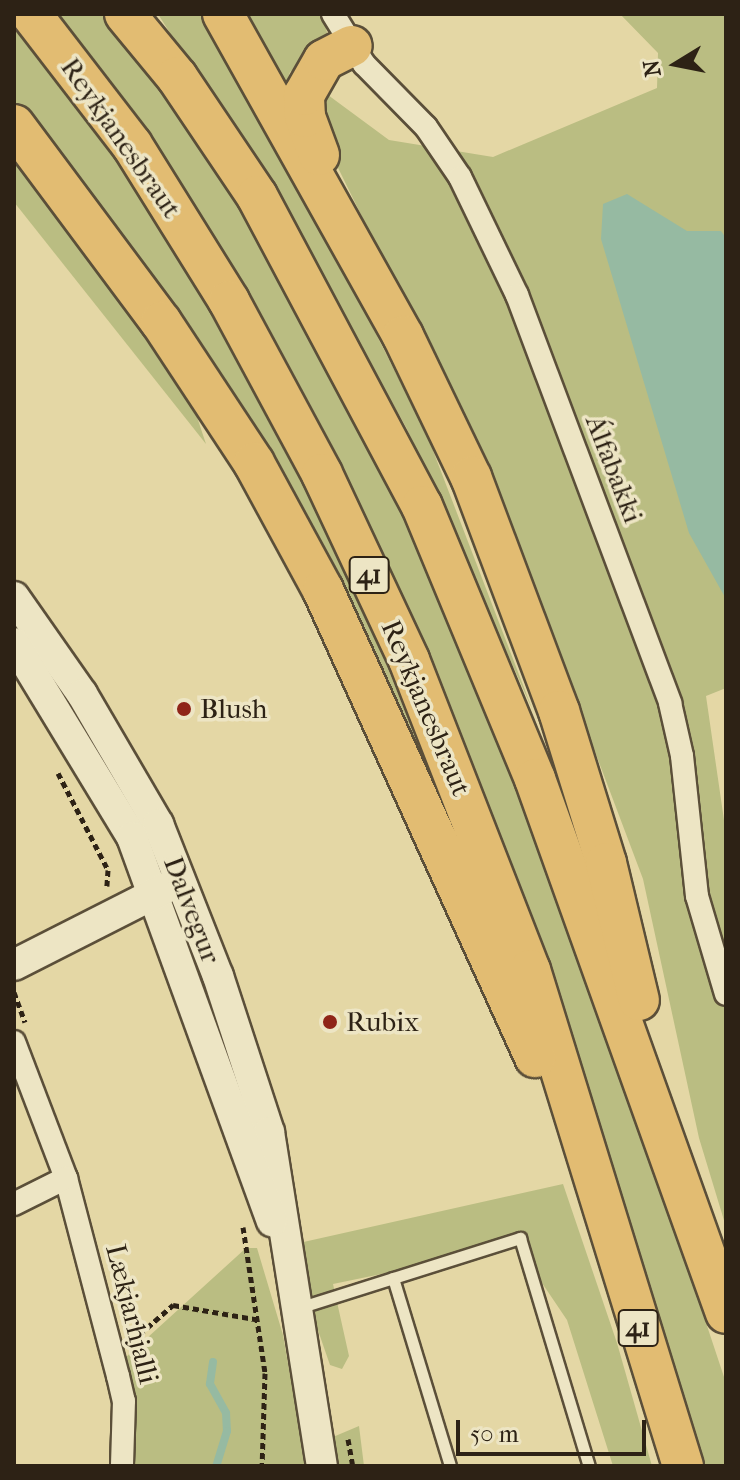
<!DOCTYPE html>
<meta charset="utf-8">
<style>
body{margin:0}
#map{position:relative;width:740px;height:1480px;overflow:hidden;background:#e4d7a5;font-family:"IM FELL French Canon",serif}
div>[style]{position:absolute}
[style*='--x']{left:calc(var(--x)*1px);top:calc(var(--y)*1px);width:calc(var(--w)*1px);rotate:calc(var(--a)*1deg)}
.green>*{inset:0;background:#babd82}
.water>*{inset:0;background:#96baa2}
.stream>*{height:8px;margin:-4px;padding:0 4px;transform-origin:4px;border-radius:4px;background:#96baa2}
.path>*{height:5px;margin-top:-2.5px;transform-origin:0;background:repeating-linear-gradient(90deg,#2d2215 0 6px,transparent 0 10px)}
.roads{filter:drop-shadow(2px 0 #5b4f39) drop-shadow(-2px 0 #5b4f39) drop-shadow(0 2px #5b4f39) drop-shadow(0 -2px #5b4f39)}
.lane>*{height:11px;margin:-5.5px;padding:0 5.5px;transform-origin:5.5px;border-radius:5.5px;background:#ede5c4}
.street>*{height:22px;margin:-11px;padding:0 11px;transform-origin:11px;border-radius:11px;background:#ede5c4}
.secondary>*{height:30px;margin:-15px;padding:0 15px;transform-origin:15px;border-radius:15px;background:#ede5c4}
.highway>*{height:40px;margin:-20px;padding:0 20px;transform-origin:20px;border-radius:20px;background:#e2bc72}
.dots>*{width:22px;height:22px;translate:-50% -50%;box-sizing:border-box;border:4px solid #ede5c4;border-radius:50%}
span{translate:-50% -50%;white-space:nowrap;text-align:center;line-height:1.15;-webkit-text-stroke:7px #ede5c4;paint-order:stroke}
.shield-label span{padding:2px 6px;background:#ede5c4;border:2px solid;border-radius:6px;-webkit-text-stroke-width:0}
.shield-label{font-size:26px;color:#2d2215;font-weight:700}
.street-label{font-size:28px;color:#2d2215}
.poi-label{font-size:28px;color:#2d2215}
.left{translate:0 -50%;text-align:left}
.frame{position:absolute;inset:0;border:16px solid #2d2215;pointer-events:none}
.north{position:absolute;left:636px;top:24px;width:80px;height:80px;-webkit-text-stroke:6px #ede5c4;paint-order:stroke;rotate:260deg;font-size:22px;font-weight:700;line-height:32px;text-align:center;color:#2d2215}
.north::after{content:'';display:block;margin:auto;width:28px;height:36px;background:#2d2215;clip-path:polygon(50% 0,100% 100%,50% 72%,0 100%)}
.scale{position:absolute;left:456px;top:1420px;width:190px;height:36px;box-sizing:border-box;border:4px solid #2d2215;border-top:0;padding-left:10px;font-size:24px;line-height:28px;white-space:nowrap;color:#2d2215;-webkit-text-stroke:6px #ede5c4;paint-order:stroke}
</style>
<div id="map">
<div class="green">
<i style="clip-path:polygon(14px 14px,20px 14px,211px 296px,357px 590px,417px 742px,394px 708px,335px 566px,278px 468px,167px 298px,14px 102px)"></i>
<i style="clip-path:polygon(56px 14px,110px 14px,268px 235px,383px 468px,488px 715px,620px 1064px,726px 1383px,726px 1466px,704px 1466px,512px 872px)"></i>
<i style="clip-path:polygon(158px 14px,204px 14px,268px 120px,427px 435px,533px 711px,406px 427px,289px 222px)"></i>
<i style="clip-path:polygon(237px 14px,322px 14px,328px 36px,320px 50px,290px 72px,283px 93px)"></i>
<i style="clip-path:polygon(620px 14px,726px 14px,726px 688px,706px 696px,726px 834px,726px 1227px,699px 1138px,643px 879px,497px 492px,318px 127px,328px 95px,389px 140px,493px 157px,657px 88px,658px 53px)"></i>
<i style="clip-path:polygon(14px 157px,192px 402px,206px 444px,14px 202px)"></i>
<i style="clip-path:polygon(563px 1184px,617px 1343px,652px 1466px,613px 1466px,567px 1320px,517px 1246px,333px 1284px,349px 1356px,342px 1369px,330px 1365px,313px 1316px,299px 1243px)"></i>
<i style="clip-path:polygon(246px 1248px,257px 1248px,283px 1335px,306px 1466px,129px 1466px,131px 1405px,125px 1358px)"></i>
<i style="clip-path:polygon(359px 1426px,364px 1466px,337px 1466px,333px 1437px)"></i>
</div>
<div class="water">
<i style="clip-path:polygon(627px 194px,687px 231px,721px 231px,726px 238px,726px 599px,689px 533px,601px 239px,603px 204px)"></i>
</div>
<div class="stream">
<i style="--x:213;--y:1362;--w:22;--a:98"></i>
<i style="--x:210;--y:1384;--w:33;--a:61"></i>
<i style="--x:226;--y:1413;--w:18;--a:87"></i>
<i style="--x:227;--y:1431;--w:37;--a:107"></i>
</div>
<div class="path">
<i style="--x:58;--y:773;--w:109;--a:62.7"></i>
<i style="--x:108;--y:870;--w:16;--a:94"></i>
<i style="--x:14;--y:992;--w:32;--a:70"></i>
<i style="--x:243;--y:1227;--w:148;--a:81.4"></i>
<i style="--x:265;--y:1373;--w:93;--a:91.8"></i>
<i style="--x:132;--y:1341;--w:55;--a:-41.3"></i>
<i style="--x:173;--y:1305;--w:89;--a:9.7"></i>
<i style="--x:348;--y:1439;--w:27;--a:80"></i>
</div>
<div class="roads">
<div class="lane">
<i style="--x:393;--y:1278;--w:196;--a:73.1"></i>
<i style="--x:298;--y:1308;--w:233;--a:-17.5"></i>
<i style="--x:520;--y:1238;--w:238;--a:73.2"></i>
</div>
<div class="street">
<i style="--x:333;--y:14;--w:59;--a:58.2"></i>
<i style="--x:364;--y:64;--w:88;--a:45.5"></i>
<i style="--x:426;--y:127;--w:60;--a:55.8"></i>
<i style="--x:460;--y:177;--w:131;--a:64.2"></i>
<i style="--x:517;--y:295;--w:436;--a:69.4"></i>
<i style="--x:670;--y:703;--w:54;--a:77.2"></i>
<i style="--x:682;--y:756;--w:141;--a:83.9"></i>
<i style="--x:697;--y:896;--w:102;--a:73.5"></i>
<i style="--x:14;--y:1042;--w:146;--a:69.1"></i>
<i style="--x:66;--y:1178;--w:205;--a:75.3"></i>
<i style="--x:118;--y:1376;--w:26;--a:77"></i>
<i style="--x:124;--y:1401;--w:65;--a:91.8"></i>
<i style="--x:14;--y:1204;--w:58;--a:-26.6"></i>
</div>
<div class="secondary">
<i style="--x:14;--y:597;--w:118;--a:55"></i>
<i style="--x:82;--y:694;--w:151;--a:59.7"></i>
<i style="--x:158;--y:824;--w:163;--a:68.5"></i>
<i style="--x:218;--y:976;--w:164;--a:71.9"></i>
<i style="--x:269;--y:1132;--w:338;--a:81"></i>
<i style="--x:14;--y:643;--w:227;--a:58.7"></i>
<i style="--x:132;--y:837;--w:409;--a:70"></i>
<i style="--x:14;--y:965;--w:177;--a:-26.9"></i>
</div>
<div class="highway">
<i style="--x:31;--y:14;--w:165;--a:52.4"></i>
<i style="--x:132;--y:145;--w:184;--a:58.1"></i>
<i style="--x:229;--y:301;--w:196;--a:61.7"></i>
<i style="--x:322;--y:474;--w:205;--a:64.9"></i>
<i style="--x:409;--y:660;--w:333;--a:68.7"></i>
<i style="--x:530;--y:970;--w:519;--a:72.86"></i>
<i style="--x:125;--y:14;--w:82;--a:50.5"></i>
<i style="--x:177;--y:77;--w:143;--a:56.1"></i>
<i style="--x:257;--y:196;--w:351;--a:62"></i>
<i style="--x:422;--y:506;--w:295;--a:67.5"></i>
<i style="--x:535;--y:779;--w:567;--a:70.32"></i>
<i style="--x:223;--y:14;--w:369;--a:60.8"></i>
<i style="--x:403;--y:336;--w:157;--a:64.3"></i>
<i style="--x:471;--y:477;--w:250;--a:69.4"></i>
<i style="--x:559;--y:711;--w:159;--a:72.8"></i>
<i style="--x:606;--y:863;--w:141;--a:76.5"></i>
<i style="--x:14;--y:125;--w:246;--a:53.3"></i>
<i style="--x:161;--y:322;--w:169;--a:56.6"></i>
<i style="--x:254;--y:463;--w:145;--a:61.5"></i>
<i style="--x:323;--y:590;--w:513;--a:65.58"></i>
<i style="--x:319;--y:155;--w:40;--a:-110.2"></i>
<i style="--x:305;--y:117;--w:22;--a:-93"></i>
<i style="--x:304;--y:95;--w:40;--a:-60.3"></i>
<i style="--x:324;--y:60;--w:31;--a:-27"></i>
</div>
</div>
<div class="dots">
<i style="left:184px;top:709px;background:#8f2418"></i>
<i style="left:330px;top:1022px;background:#8f2418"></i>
</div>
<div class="shield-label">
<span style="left:369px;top:575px">41</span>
<span style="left:638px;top:1328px">41</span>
</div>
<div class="street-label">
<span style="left:121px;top:138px;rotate:55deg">Reykjanesbraut</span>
<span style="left:614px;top:469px;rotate:69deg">Álfabakki</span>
<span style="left:426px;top:708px;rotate:67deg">Reykjanesbraut</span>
<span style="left:192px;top:910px;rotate:69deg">Dalvegur</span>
<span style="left:132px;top:1314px;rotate:76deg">Lækjarhjalli</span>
</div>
<div class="poi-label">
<span class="left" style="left:200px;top:709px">Blush</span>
<span class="left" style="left:346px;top:1022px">Rubix</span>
</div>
<div class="frame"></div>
<div class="north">N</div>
<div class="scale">50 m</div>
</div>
